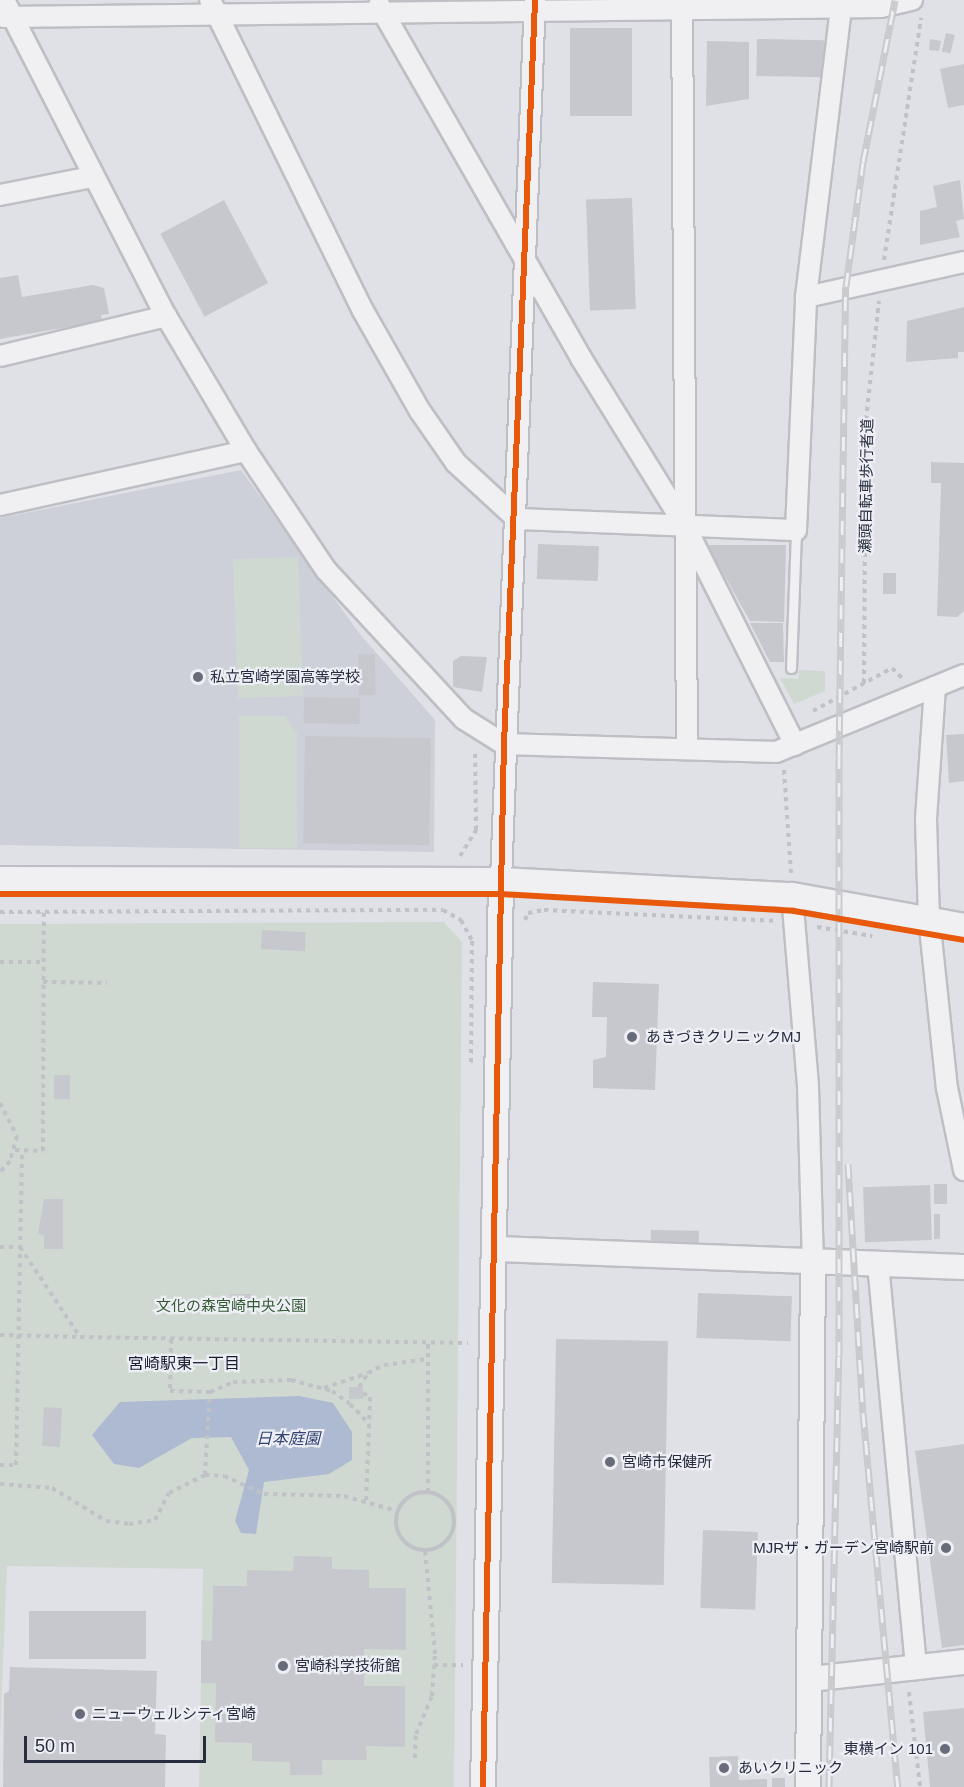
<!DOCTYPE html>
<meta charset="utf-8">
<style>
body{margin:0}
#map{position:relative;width:964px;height:1787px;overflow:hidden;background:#e0e1e6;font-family:Arial,"Noto Sans JP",sans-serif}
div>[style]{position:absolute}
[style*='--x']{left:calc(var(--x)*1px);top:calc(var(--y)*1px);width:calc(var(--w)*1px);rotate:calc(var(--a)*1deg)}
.built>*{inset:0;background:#ced0d9}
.green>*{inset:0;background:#cfd9d1;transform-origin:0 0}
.water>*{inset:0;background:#aeb9d2}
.building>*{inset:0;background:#c6c8cd;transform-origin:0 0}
.path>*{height:4px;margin-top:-2px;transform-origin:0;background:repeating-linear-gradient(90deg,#c1c2c7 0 4.5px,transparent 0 9px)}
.path>.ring{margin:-2px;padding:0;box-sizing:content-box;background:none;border:4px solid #c1c2c7;border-radius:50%}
.roads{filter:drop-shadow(2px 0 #bebfc4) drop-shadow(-2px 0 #bebfc4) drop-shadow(0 2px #bebfc4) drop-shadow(0 -2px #bebfc4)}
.service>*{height:9px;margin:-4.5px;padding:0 4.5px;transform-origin:4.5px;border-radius:4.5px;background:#f0f0f2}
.minor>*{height:20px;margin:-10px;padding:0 10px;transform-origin:10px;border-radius:10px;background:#f0f0f2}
.tertiary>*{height:24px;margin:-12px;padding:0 12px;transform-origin:12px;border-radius:12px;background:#f0f0f2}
.rail>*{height:7px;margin-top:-3.5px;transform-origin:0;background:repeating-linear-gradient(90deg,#edeff5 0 14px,#c9cacd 0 28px);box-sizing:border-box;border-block:2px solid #c9cacd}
.cycleway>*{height:6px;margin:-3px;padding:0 3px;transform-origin:3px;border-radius:3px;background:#e8590c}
.dots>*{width:16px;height:16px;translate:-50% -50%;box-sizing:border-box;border:3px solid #edeff5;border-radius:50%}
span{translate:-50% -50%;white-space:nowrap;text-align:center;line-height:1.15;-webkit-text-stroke:4.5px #edeff5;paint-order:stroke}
.street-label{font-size:15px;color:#272c3f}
.poi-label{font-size:15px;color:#272c3f}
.left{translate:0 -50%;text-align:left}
.right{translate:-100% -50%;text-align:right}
.park-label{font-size:15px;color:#355b34}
.neighbourhood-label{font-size:16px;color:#191d30}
.water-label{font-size:16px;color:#314373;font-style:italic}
.scale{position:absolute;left:24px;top:1736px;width:182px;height:27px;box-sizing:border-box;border:3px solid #272c3f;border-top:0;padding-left:8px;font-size:18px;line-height:21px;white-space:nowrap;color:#272c3f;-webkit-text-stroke:4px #edeff5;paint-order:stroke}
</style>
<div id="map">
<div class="built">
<i style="clip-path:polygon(241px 470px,359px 633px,435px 720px,434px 852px,0 845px,0 518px)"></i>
</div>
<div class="green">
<i style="left:298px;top:557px;width:139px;height:65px;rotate:88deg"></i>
<i style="clip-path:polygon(799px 670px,825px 671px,825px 691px,794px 704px,780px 678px,798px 679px)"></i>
<i style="clip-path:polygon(239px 716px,285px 716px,297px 733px,297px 848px,239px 848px)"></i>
<i style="clip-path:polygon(444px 922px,462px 942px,454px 1787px,199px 1787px,203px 1569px,7px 1566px,0 1739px,0 924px)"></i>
</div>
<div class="water">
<i style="clip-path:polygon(299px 1396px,333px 1403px,352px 1432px,352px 1460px,329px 1474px,264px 1482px,256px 1534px,241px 1533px,235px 1521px,249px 1470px,231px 1437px,192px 1438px,139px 1468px,114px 1464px,92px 1435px,120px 1402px)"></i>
</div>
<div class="building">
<i style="left:570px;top:28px;width:62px;height:88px"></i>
<i style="left:946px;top:33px;width:9px;height:19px;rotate:13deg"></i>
<i style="left:757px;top:39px;width:67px;height:37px;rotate:1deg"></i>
<i style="clip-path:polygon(930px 39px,941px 41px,939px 51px,929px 50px)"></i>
<i style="clip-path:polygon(707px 41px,749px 42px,749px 99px,706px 106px)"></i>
<i style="clip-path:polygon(964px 64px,964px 105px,948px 108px,940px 69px)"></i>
<i style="clip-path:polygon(960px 180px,964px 219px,956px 221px,960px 237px,920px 245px,920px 211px,937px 207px,933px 186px)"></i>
<i style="left:632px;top:198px;width:111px;height:46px;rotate:88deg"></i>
<i style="left:224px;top:200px;width:94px;height:72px;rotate:62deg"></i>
<i style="clip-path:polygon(18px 275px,22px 297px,93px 285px,104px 288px,109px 314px,101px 315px,102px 321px,0 339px,0 278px)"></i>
<i style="clip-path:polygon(964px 307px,964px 352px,958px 352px,958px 358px,906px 362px,907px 321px)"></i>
<i style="clip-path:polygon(931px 462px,964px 463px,964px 611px,957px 617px,937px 616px,941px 483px,931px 483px)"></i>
<i style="left:538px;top:544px;width:61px;height:35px;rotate:2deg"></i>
<i style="clip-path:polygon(707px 545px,786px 545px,784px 622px,750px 621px)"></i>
<i style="left:883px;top:573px;width:13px;height:21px"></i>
<i style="clip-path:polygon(750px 623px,783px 623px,784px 662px,770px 662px)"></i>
<i style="left:375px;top:654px;width:41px;height:17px;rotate:89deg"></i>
<i style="clip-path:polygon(461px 656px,487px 657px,482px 692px,453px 687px,453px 661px)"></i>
<i style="left:304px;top:697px;width:56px;height:26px;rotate:1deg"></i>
<i style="clip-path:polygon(964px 734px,964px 781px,949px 783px,946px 735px)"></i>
<i style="left:305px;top:736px;width:126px;height:107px;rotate:1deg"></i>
<i style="left:262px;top:930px;width:44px;height:19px;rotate:3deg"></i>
<i style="clip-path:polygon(593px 982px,659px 984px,655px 1090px,593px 1088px,593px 1060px,606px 1057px,607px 1017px,592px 1017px)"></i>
<i style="left:70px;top:1075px;width:24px;height:16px;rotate:90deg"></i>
<i style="left:934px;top:1184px;width:13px;height:20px"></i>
<i style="left:930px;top:1185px;width:55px;height:67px;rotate:88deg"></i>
<i style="clip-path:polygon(44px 1199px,63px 1199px,63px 1249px,44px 1249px,44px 1235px,38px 1234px)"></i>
<i style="left:934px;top:1214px;width:6px;height:25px"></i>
<i style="left:651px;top:1230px;width:48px;height:12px;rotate:1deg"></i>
<i style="left:698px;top:1293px;width:94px;height:45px;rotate:2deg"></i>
<i style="left:230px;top:1294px;width:21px;height:16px"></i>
<i style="left:556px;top:1339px;width:112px;height:244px;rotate:1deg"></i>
<i style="left:349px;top:1387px;width:14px;height:12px"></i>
<i style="left:44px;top:1407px;width:18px;height:39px;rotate:3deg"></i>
<i style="clip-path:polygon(964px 1444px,964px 1645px,942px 1648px,915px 1451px)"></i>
<i style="left:703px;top:1530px;width:55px;height:78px;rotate:2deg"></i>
<i style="clip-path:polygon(294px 1556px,332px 1557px,332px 1569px,369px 1570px,369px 1588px,406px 1588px,406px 1650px,364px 1649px,364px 1686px,405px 1686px,405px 1747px,366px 1746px,367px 1760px,322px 1760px,322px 1775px,290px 1775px,290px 1762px,252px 1761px,252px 1743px,215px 1742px,216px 1683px,201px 1683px,201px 1640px,212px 1641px,213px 1586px,247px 1586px,247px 1570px,293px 1571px)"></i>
<i style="left:29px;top:1611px;width:117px;height:48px"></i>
<i style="clip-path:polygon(10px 1667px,157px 1671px,155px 1734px,166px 1735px,165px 1787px,3px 1787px,4px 1694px,9px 1691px)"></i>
<i style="clip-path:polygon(964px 1708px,964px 1787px,930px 1787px,923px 1712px)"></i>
<i style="clip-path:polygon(738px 1756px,739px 1780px,767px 1779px,767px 1787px,710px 1787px,709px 1757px)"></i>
<i style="left:772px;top:1778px;width:13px;height:9px"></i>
</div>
<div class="path">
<i style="--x:884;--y:260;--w:245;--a:-81.3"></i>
<i style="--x:864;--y:683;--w:263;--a:-89.6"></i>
<i style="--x:866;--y:420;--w:120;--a:-83.8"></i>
<i style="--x:813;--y:711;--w:90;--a:-28.6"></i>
<i style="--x:892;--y:668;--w:14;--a:45"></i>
<i style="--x:784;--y:770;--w:103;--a:86.1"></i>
<i style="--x:460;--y:856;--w:31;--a:-58"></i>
<i style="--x:476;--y:830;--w:80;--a:-90.7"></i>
<i style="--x:0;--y:912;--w:443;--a:-0.3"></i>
<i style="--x:443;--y:910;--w:21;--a:29"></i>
<i style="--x:461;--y:920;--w:24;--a:62"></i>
<i style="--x:472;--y:941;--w:124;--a:90.5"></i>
<i style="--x:525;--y:920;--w:8;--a:-67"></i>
<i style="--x:528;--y:913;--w:16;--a:-11"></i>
<i style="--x:544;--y:910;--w:230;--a:2.7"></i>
<i style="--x:817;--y:927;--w:56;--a:9.3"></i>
<i style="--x:0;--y:962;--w:43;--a:0"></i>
<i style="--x:43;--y:982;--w:64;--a:0.9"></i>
<i style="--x:0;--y:1103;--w:37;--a:63"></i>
<i style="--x:17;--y:1136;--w:26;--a:106"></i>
<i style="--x:10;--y:1161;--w:15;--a:132"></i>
<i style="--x:15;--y:1150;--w:28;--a:2"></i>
<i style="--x:43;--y:1151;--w:239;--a:-89.8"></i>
<i style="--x:0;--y:1247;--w:20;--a:0"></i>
<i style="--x:20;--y:1247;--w:108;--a:56.3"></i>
<i style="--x:80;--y:1337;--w:388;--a:0.9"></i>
<i style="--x:0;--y:1335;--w:79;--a:1.5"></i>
<i style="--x:171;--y:1339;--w:52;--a:91.1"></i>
<i style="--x:170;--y:1391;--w:40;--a:1.4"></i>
<i style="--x:210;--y:1392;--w:25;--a:-23"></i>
<i style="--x:233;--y:1382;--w:58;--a:-2"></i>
<i style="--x:291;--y:1380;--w:42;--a:15"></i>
<i style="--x:332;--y:1391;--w:22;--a:36"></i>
<i style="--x:350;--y:1404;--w:28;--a:46"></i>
<i style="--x:369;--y:1424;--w:77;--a:92.2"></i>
<i style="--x:428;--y:1344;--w:147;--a:90"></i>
<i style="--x:359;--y:1387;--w:17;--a:-57"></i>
<i style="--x:368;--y:1373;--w:18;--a:-27"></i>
<i style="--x:384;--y:1365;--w:44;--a:-7.8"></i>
<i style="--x:324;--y:1388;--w:46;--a:-18.8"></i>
<i style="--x:363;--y:1393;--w:8;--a:30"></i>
<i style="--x:370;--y:1397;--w:26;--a:92"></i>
<i style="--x:0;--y:1465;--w:16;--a:0"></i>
<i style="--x:16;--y:1465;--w:315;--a:-88.9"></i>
<i style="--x:205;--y:1475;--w:83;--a:-86.6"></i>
<i style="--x:0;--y:1484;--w:52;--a:4.4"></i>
<i style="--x:52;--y:1488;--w:63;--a:31.4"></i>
<i style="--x:106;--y:1521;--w:23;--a:7"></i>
<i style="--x:129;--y:1524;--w:26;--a:-9"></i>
<i style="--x:155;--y:1520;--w:30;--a:-63"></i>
<i style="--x:169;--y:1493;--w:40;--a:-26.6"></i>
<i style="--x:205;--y:1475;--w:19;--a:3"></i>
<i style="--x:224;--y:1476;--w:44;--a:24.2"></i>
<i style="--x:264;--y:1494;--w:80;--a:1.4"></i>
<i style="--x:344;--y:1496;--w:55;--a:15.8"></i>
<i class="ring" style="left:396px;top:1492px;width:54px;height:54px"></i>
<i style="--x:434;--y:1665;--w:29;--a:0"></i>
<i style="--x:909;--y:1692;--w:96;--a:83.4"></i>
<i style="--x:415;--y:1758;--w:24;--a:-88"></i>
<i style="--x:416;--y:1734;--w:41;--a:-67.2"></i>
<i style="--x:432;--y:1696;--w:42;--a:-85.9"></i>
<i style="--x:435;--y:1654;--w:104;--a:-95.5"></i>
</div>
<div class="roads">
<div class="service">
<i style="--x:791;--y:668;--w:138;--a:-87.9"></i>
</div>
<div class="minor">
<i style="--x:4;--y:0;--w:355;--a:62.9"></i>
<i style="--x:166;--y:316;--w:157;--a:59.3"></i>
<i style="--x:246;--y:451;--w:143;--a:56.1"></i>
<i style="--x:326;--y:570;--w:203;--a:47.2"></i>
<i style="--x:464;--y:719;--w:47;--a:32"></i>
<i style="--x:504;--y:744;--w:272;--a:1.7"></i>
<i style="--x:776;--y:752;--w:203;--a:-22.3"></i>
<i style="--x:210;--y:0;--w:344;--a:63.8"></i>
<i style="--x:362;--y:309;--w:117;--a:60.4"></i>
<i style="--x:420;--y:411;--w:63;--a:55.3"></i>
<i style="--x:456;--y:463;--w:83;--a:42.6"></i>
<i style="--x:517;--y:519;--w:279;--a:2.3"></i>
<i style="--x:796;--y:530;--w:233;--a:-87.5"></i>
<i style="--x:806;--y:297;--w:291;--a:-83.1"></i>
<i style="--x:682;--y:0;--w:749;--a:89.62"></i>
<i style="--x:379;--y:5;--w:407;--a:60.2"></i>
<i style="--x:581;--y:358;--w:198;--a:58.2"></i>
<i style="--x:685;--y:526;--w:245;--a:63.3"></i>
<i style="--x:3;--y:17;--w:878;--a:-0.65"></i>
<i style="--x:881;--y:7;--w:32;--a:-13"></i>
<i style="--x:0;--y:195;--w:94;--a:-11.1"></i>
<i style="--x:806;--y:297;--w:162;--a:-12.5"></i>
<i style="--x:0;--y:356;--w:171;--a:-13.5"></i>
<i style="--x:0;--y:505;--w:252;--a:-12.4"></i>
<i style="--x:935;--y:687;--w:132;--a:93.9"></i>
<i style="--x:926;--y:819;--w:99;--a:88.3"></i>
<i style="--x:929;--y:918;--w:171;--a:84"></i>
<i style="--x:947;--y:1088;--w:84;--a:78.3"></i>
<i style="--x:501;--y:880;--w:881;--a:-87.79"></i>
<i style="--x:792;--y:895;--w:192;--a:85.2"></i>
<i style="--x:808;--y:1086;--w:176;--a:88.4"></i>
<i style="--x:878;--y:1264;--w:407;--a:84.6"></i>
</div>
<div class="tertiary">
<i style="--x:0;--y:879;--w:501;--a:0.11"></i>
<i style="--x:501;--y:880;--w:291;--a:3"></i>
<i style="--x:792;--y:895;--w:175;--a:10.2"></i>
<i style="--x:497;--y:1249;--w:467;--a:2.2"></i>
<i style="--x:810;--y:1679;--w:155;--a:-6.3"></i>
<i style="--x:483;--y:1787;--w:907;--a:-88.86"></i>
<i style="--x:808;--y:1787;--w:525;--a:-89.45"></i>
</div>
</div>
<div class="rail">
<i style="--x:848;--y:1164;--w:249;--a:86.6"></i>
<i style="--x:863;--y:1413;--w:376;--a:84.7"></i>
<i style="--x:829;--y:1787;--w:431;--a:-88.7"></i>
<i style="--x:839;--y:1356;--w:598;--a:-90"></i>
<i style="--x:839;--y:758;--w:472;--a:-89.2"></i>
<i style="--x:846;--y:286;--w:125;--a:-82.2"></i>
<i style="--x:863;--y:162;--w:165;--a:-78.8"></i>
</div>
<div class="cycleway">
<i style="--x:0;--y:894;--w:501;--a:0"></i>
<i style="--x:501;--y:894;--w:293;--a:3.3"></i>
<i style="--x:794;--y:911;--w:172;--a:9.7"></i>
<i style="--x:483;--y:1787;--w:1043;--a:-88.85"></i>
<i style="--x:504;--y:744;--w:745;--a:-87.61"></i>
</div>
<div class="dots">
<i style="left:198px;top:677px;background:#686b79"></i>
<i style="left:632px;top:1037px;background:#686b79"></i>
<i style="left:610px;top:1462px;background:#686b79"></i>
<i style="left:946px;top:1548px;background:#686b79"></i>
<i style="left:283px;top:1666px;background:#686b79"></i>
<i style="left:80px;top:1714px;background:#686b79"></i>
<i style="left:945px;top:1749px;background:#686b79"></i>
<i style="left:724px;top:1768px;background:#686b79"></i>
</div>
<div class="street-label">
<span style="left:866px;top:486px;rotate:-89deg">瀬頭自転車歩行者道</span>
</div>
<div class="poi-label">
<span class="left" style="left:210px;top:677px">私立宮崎学園高等学校</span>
<span class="left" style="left:646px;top:1037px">あきづきクリニックMJ</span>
<span class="left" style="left:622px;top:1462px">宮崎市保健所</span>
<span class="right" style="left:934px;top:1548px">MJRザ・ガーデン宮崎駅前</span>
<span class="left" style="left:295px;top:1666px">宮崎科学技術館</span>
<span class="left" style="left:92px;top:1714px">ニューウェルシティ宮崎</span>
<span class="right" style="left:933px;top:1749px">東横イン 101</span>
<span class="left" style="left:738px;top:1768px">あいクリニック</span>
</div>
<div class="park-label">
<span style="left:231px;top:1306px">文化の森宮崎中央公園</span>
</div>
<div class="neighbourhood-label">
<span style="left:184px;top:1364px">宮崎駅東一丁目</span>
</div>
<div class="water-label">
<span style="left:288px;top:1439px">日本庭園</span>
</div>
<div class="scale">50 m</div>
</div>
